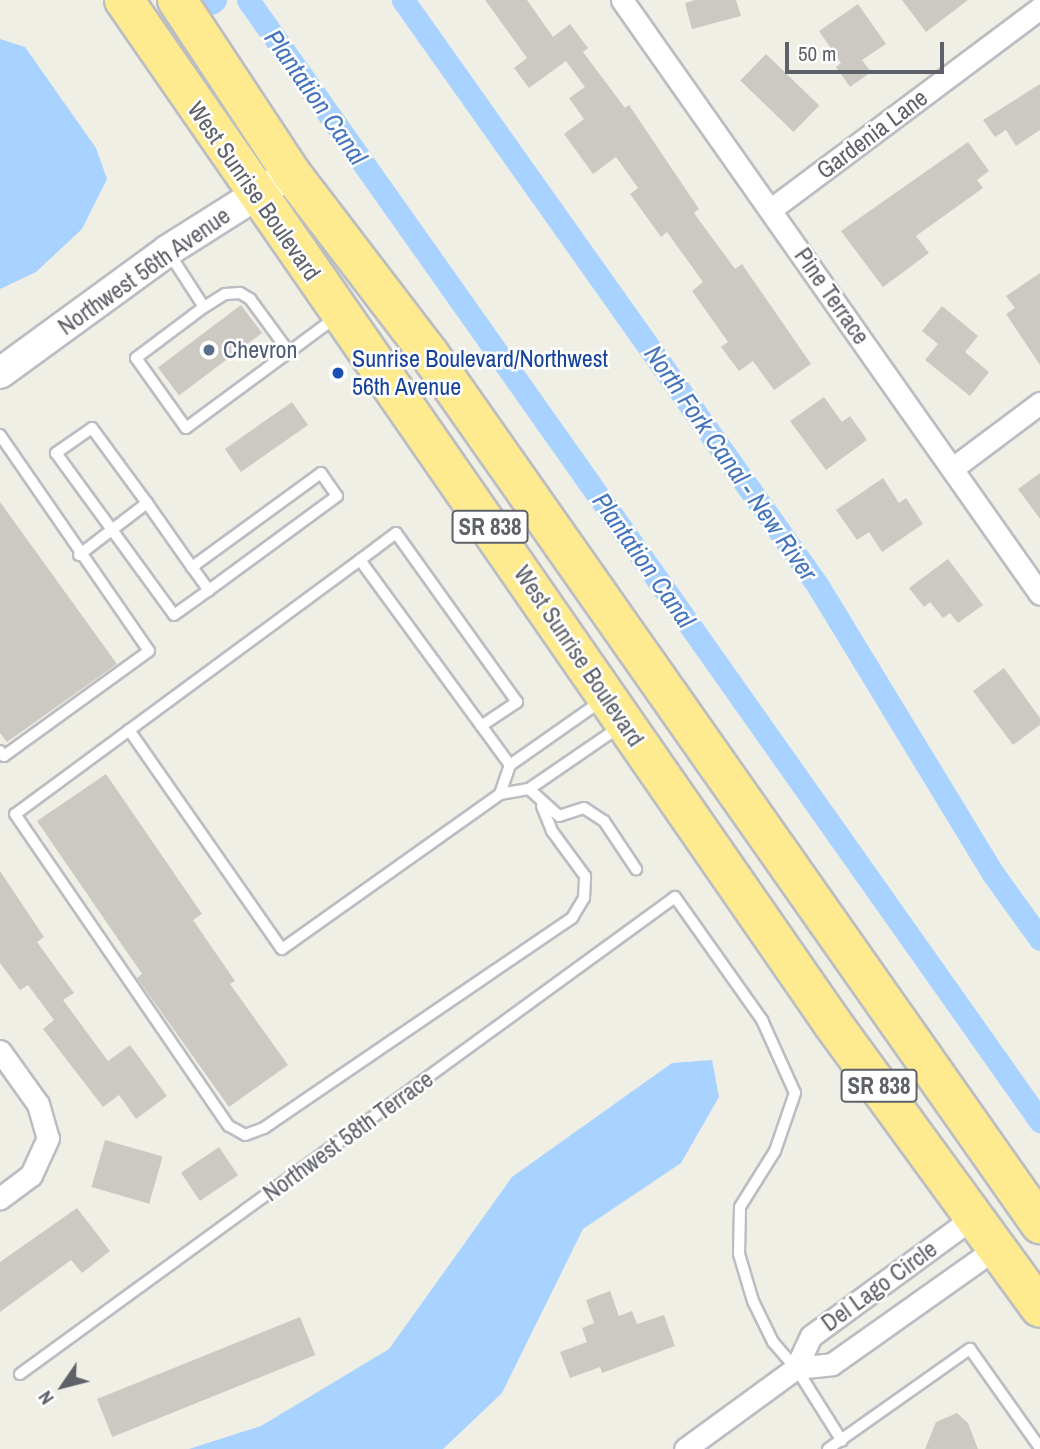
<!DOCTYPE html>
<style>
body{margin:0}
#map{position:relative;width:1040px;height:1449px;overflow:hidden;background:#f0efe6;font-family:"Archivo Narrow",sans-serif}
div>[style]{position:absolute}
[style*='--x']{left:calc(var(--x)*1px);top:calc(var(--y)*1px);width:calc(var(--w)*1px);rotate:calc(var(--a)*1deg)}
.water>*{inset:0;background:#a8d2ff}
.canal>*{height:23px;margin:-11.5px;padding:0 11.5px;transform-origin:11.5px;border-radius:11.5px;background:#a8d2ff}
.building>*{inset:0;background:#ccc9c3;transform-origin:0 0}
.roads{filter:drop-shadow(2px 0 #bbbdc2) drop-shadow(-2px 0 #bbbdc2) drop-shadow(0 2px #bbbdc2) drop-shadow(0 -2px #bbbdc2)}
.lane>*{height:10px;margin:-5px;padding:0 5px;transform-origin:5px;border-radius:5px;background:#fff}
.street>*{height:21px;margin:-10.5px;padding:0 10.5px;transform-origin:10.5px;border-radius:10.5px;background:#fff}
.secondary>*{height:30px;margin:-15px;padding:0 15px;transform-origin:15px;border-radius:15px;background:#fff}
.highway>*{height:38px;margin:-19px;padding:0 19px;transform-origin:19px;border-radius:19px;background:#feeb90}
.dots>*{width:19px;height:19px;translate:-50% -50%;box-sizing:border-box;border:4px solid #fff;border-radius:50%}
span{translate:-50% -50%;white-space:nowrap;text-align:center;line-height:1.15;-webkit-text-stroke:5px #fff;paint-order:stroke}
.shield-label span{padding:2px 5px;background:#fff;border:2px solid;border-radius:5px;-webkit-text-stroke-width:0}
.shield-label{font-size:23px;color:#5e6167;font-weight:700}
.street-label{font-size:24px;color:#5e6167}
.service-label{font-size:24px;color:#4e5e75}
.left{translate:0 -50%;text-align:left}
.transit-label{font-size:24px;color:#164399}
.water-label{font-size:26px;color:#4475bd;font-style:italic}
.north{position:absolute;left:28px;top:1351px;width:70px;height:70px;-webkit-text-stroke:5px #fff;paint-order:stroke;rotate:235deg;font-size:19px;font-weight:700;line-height:28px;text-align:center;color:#5e6167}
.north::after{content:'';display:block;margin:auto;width:24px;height:32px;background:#5e6167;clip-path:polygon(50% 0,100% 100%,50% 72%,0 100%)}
.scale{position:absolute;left:785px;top:42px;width:159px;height:32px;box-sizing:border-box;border:4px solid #5e6167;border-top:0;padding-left:9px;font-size:21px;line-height:24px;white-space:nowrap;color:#5e6167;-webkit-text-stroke:5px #fff;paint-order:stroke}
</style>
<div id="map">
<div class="water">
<i style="clip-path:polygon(0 39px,25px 47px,96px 148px,107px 179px,82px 229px,36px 272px,0 289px)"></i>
<i style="clip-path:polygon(712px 1060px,719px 1097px,681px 1163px,583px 1229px,502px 1393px,443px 1449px,189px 1449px,261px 1426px,389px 1349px,512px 1177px,672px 1063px)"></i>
</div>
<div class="canal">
<i style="--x:248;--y:0;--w:1373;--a:54.76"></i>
<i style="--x:403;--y:0;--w:718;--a:54.69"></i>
<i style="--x:818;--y:586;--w:338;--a:58.7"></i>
<i style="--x:994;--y:875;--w:79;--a:54.3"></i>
<i style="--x:211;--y:3;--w:5;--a:-37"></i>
</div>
<div class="building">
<i style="clip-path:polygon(485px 0,527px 0,553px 37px,570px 24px,588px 48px,583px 52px,625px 108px,629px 105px,699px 209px,694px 213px,735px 269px,742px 264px,811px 364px,774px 390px,753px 361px,739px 371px,721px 347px,728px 342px,692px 291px,703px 282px,667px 232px,661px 237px,630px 194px,638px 188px,616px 157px,593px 174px,564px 134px,584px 119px,569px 98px,585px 87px,566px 61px,529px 88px,514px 68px,527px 58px)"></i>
<i style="clip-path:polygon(695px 0,736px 0,741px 16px,692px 29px,685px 3px)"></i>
<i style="clip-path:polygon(902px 0,968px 0,926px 32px)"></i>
<i style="clip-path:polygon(858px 4px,886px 44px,862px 60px,871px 72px,850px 87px,836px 67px,841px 63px,819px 31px)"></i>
<i style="left:766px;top:54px;width:74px;height:37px;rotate:44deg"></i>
<i style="clip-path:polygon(1040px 84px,1040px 130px,1016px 146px,1006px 130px,995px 137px,983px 120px)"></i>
<i style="clip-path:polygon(968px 142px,989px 171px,977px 180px,983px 188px,916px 236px,929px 253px,883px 287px,841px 231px)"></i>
<i style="clip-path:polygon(1040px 273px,1040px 365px,1006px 314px,1015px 308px,1006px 296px)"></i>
<i style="left:241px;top:305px;width:35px;height:104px;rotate:53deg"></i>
<i style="clip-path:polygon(942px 306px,978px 336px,965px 352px,989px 372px,970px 396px,925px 360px,938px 344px,922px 331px)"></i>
<i style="clip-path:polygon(824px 397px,842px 422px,850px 416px,867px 440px,826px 470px,790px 421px)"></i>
<i style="left:292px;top:402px;width:28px;height:82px;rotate:55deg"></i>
<i style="clip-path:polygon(1040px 473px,1040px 519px,1018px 489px)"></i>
<i style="clip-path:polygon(883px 478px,899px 503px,906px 498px,923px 524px,882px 552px,869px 532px,857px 540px,836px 510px)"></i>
<i style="clip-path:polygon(0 502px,117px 664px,7px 742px,0 733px)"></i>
<i style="clip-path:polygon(948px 559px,983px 605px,958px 623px,950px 613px,943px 618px,930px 602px,924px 607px,909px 588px)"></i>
<i style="clip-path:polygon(1004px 668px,1040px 718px,1040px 725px,1013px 745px,973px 691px)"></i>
<i style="clip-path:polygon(106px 774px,202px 914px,193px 920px,235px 981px,230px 984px,288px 1065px,229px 1107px,137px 978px,142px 974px,37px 821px)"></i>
<i style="clip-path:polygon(0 871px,44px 937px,37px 942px,74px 993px,63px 1000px,108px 1061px,130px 1045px,167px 1096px,136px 1119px,119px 1095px,103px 1107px,43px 1029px,54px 1020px,28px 985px,20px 990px,0 963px)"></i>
<i style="left:105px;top:1140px;width:60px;height:49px;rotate:16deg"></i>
<i style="left:219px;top:1147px;width:34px;height:46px;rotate:56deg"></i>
<i style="clip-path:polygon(77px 1208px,110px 1251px,82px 1273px,71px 1260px,0 1312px,0 1262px)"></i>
<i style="clip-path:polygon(610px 1291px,619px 1316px,632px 1311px,637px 1324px,664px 1315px,675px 1346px,602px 1373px,600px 1367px,570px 1378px,560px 1352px,587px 1342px,582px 1328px,594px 1323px,586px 1300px)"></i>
<i style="left:300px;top:1317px;width:41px;height:219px;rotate:68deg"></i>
<i style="clip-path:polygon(957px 1413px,968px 1423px,978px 1449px,925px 1449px,936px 1422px)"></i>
</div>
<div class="roads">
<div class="lane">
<i style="--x:169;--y:253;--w:64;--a:57.1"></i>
<i style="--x:289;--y:352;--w:66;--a:-126.3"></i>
<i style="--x:250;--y:299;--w:12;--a:-149"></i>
<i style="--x:240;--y:293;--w:15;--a:176"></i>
<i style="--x:225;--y:294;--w:25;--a:148"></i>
<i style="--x:204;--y:307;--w:85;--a:143.1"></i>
<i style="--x:136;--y:358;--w:86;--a:54.5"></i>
<i style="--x:186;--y:428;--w:128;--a:-36.4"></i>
<i style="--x:289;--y:352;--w:57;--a:-36.5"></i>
<i style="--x:0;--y:435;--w:262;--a:55.4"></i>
<i style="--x:149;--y:651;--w:179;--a:144.1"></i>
<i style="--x:4;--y:756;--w:6;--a:-129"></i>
<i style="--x:147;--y:503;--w:93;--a:-126.3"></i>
<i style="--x:92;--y:428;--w:44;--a:145.2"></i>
<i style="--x:56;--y:453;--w:200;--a:53.9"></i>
<i style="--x:174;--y:615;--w:43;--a:-35.5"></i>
<i style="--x:79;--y:555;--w:86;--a:-37.4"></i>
<i style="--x:147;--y:503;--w:78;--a:54.9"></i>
<i style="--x:192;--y:567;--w:29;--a:54"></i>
<i style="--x:209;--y:590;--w:159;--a:-36.3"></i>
<i style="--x:337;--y:496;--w:28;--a:-125"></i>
<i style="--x:321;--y:473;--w:160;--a:143.9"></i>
<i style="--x:360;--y:560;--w:45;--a:-36.9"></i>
<i style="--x:396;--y:533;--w:208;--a:54.4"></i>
<i style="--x:517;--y:702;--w:43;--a:146.3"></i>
<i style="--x:129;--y:730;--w:267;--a:55.1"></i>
<i style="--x:282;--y:949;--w:267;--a:-35.4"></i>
<i style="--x:500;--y:794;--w:31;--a:-71"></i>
<i style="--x:510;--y:765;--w:111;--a:-35.1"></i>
<i style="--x:510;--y:765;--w:254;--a:-126.2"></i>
<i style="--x:360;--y:560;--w:428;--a:143.6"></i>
<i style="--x:15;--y:814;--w:378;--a:55.6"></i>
<i style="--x:229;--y:1126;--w:18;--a:29"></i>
<i style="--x:245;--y:1135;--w:20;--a:-20"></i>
<i style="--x:264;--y:1128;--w:373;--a:-34.3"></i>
<i style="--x:572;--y:918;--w:23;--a:-59"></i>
<i style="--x:584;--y:898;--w:22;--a:-87"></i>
<i style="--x:585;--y:876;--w:56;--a:-126.3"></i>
<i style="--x:552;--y:831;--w:27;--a:-112"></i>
<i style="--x:529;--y:789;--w:40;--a:42"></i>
<i style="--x:559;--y:816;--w:26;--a:-18"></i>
<i style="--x:584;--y:808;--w:24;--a:33"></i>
<i style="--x:604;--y:821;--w:58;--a:56.3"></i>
<i style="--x:500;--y:794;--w:29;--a:-10"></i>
<i style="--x:529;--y:789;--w:112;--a:-34.4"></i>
<i style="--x:20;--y:1374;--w:810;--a:-36.06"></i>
<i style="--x:675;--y:897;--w:151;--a:54.7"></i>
<i style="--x:762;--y:1020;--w:80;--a:65.7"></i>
<i style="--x:795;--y:1093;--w:61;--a:109"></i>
<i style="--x:775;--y:1151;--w:66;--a:122"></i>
<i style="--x:740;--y:1207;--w:47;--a:91.2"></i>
<i style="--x:739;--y:1254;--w:49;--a:73.4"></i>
<i style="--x:753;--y:1301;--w:46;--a:64"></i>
<i style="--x:773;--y:1342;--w:35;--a:49"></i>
<i style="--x:796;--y:1368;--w:86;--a:57.8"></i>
<i style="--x:828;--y:1449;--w:174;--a:-35.2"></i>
<i style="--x:970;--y:1349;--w:121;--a:54.7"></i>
</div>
<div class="street">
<i style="--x:622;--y:0;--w:726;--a:54.87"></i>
<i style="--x:770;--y:210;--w:337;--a:-36.8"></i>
<i style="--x:953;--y:468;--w:109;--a:-36.8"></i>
<i style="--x:0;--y:1051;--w:65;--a:54.4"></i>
<i style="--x:38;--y:1104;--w:35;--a:74"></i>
<i style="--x:48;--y:1138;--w:41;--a:114.7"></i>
<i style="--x:31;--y:1175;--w:39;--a:143"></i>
<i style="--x:796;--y:1368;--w:35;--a:-65"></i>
<i style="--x:811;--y:1336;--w:203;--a:-36.2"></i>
<i style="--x:685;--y:1449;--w:137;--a:-36.1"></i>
<i style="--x:796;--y:1368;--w:36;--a:-6"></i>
<i style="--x:832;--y:1364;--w:202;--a:-35.3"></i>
</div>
<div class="secondary">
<i style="--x:0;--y:373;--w:207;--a:-36.1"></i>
<i style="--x:167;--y:251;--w:129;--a:-32.3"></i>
</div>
<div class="highway">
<i style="--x:124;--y:0;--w:1245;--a:55.3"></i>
<i style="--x:833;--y:1024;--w:351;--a:53.9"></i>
<i style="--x:177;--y:0;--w:207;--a:56.6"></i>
<i style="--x:291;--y:173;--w:229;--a:52.6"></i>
<i style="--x:430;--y:355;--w:1062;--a:54.93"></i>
</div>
</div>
<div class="dots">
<i style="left:209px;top:350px;background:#5c6f8a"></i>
<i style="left:338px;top:373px;background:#1a4fb4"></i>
</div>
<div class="shield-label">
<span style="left:490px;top:527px">SR 838</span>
<span style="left:879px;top:1086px">SR 838</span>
</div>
<div class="street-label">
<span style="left:872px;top:134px;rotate:-37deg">Gardenia Lane</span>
<span style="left:254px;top:191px;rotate:55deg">West Sunrise Boulevard</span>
<span style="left:144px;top:271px;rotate:-35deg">Northwest 56th Avenue</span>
<span style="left:832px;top:296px;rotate:55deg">Pine Terrace</span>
<span style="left:579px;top:656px;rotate:56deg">West Sunrise Boulevard</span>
<span style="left:348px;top:1136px;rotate:-36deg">Northwest 58th Terrace</span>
<span style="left:879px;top:1286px;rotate:-36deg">Del Lago Circle</span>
</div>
<div class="service-label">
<span class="left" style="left:223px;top:350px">Chevron</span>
</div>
<div class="transit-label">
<span class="left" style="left:352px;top:373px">Sunrise Boulevard/Northwest<br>56th Avenue</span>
</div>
<div class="water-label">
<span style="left:316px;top:97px;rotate:55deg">Plantation Canal</span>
<span style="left:731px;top:463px;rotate:55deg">North Fork Canal - New River</span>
<span style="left:644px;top:560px;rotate:55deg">Plantation Canal</span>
</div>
<div class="north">N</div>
<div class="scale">50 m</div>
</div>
